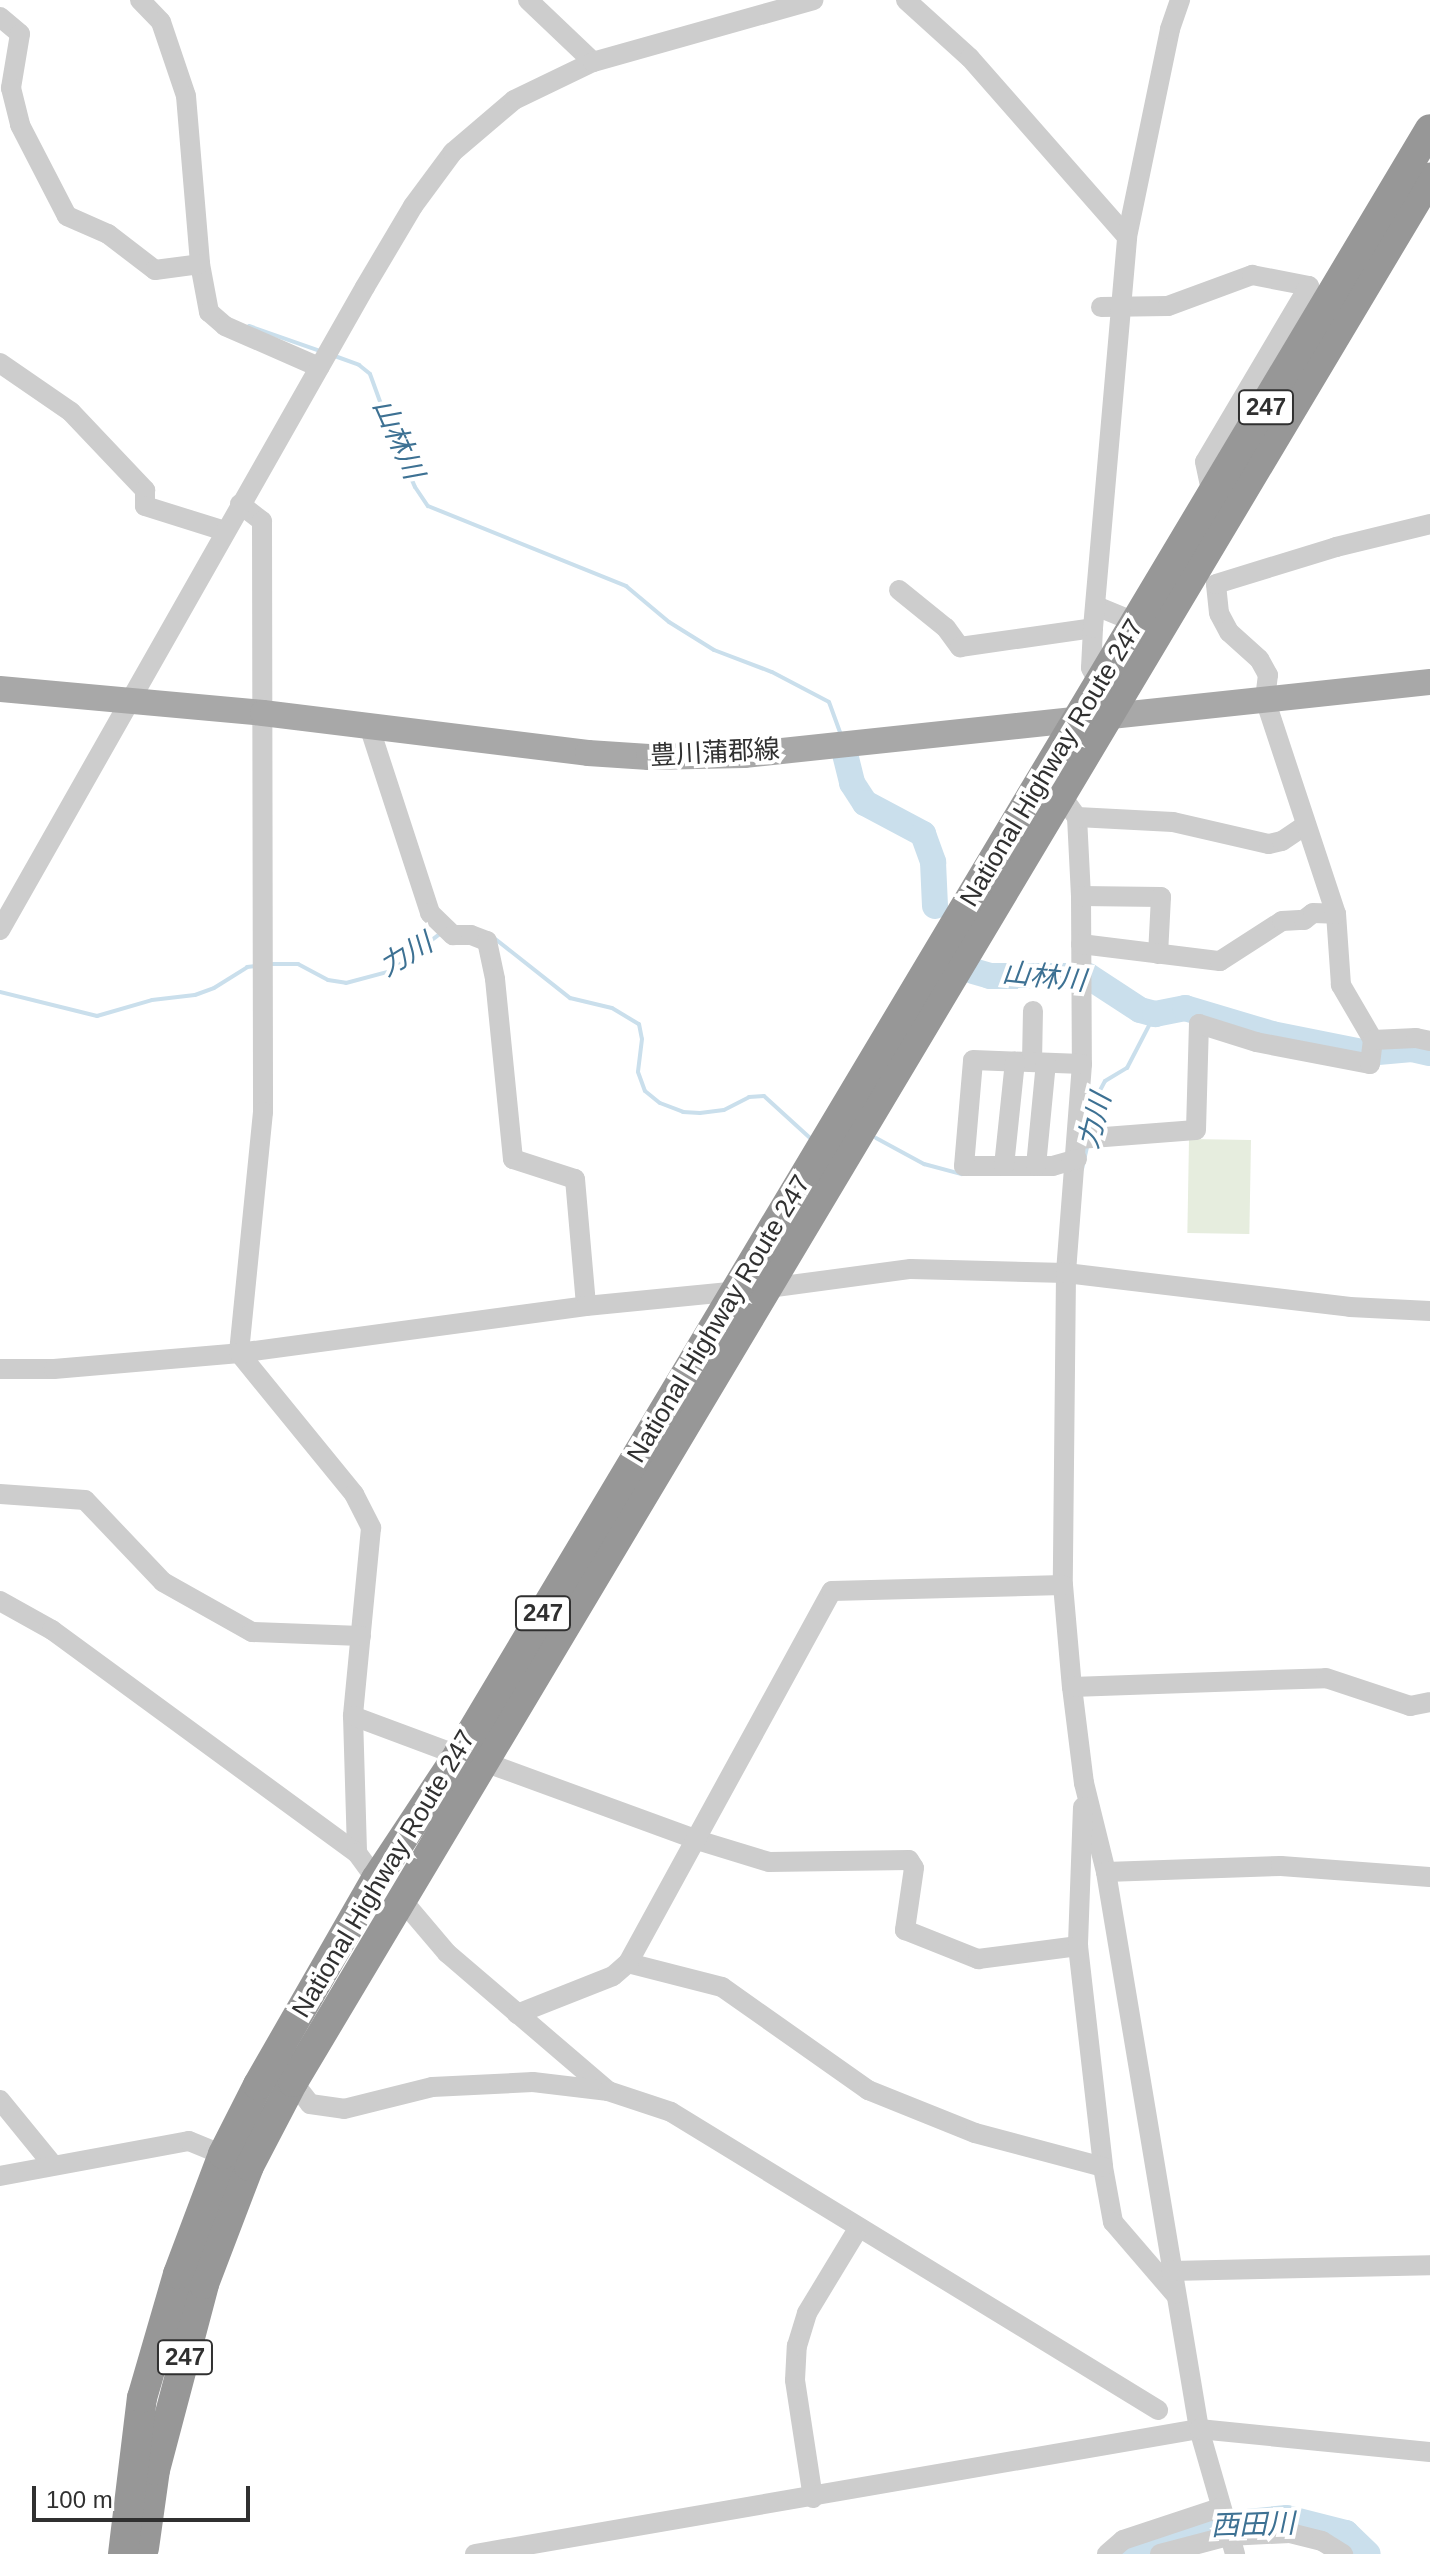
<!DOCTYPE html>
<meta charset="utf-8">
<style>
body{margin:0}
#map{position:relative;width:1430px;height:2554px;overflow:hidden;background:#fff;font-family:Helvetica,"Noto Sans JP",sans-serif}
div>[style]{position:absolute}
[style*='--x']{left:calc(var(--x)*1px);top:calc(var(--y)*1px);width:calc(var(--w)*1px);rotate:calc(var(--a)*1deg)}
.green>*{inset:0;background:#e6edde;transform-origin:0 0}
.stream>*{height:4px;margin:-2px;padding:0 2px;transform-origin:2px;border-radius:2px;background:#cadfec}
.river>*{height:26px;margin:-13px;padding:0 13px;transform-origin:13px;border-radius:13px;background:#cadfec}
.minor>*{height:20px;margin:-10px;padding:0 10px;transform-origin:10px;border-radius:10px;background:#cdcdcd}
.major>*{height:26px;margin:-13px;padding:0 13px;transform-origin:13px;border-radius:13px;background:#a8a8a8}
.highway>*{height:30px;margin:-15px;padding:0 15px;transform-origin:15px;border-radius:15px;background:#979797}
span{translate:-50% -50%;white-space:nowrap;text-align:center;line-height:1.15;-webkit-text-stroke:8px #fff;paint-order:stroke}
.shield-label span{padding:2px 6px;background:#fff;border:2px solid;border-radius:6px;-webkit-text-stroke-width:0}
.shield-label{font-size:24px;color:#303030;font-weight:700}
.street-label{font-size:26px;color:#303030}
.water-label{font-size:28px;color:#3d7193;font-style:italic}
.scale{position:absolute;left:32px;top:2486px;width:218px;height:36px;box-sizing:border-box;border:4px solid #303030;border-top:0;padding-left:10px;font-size:24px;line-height:28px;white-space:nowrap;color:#303030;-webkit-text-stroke:6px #fff;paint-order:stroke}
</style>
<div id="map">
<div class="green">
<i style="left:1189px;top:1139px;width:62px;height:94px;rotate:1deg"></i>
</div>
<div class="stream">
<i style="--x:249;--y:326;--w:75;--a:19.4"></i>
<i style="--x:332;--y:355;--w:29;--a:20"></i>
<i style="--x:359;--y:365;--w:14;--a:39"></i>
<i style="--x:370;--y:374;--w:59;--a:70"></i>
<i style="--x:390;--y:429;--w:63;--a:66.7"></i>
<i style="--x:415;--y:487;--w:23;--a:56"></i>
<i style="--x:428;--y:506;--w:214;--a:22"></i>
<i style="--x:626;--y:586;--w:56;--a:39.9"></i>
<i style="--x:669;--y:622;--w:53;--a:31.9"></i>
<i style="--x:714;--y:650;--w:62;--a:20.8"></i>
<i style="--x:772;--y:672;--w:64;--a:27.8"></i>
<i style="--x:829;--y:702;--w:33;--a:70"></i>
<i style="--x:494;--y:938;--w:97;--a:38.3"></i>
<i style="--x:570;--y:998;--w:43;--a:13.4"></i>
<i style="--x:612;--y:1008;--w:31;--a:31"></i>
<i style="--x:639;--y:1024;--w:15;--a:79"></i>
<i style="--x:642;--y:1039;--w:33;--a:97"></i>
<i style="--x:638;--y:1072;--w:20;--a:70"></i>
<i style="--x:645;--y:1091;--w:19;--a:39"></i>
<i style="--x:660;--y:1103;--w:25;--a:21"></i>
<i style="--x:683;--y:1112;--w:17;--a:3"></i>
<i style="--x:700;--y:1113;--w:24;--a:-7"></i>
<i style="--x:724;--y:1110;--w:28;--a:-27"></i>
<i style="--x:749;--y:1097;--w:15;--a:-4"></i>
<i style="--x:764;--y:1096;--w:62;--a:42.4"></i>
<i style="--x:269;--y:964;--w:29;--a:0"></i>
<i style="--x:298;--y:964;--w:34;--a:28"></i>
<i style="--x:328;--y:980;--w:18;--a:9"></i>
<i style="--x:346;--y:983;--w:47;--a:-14.9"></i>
<i style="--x:391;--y:971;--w:63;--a:-37.2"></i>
<i style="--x:0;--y:992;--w:100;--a:13.9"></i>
<i style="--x:97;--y:1016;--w:57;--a:-16.2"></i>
<i style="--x:152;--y:1000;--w:43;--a:-6.6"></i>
<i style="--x:195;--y:995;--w:20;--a:-20"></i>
<i style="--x:214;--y:988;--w:39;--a:-32"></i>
<i style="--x:247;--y:967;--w:9;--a:-6"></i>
<i style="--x:1091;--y:1131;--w:36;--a:-80"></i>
<i style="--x:1097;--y:1096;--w:17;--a:-62"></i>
<i style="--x:1105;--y:1081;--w:26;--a:-31"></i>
<i style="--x:1127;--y:1068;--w:61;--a:-62.6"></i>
<i style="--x:876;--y:1138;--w:55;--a:28.4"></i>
<i style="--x:924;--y:1164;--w:39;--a:15"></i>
<i style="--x:1082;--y:1169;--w:26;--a:-77"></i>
</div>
<div class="river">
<i style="--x:845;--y:754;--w:30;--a:76"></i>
<i style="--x:852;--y:783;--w:24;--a:57"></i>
<i style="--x:865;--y:803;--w:66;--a:28.1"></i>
<i style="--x:923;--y:834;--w:30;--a:70"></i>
<i style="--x:933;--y:862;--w:44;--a:87.4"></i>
<i style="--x:973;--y:971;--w:18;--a:16"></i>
<i style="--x:990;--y:976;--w:98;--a:0"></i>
<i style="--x:1088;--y:976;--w:62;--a:33.2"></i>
<i style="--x:1140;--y:1010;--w:16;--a:15"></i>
<i style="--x:1155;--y:1014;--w:31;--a:-11"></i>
<i style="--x:1185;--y:1008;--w:91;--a:16.6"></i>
<i style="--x:1272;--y:1034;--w:97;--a:11.3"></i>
<i style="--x:1367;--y:1053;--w:45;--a:-5.1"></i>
<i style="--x:1412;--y:1049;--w:18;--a:13"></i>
<i style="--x:1133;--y:2554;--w:68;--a:-23.5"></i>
<i style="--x:1195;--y:2527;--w:92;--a:-5.6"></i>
<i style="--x:1287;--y:2518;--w:61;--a:14.3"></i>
<i style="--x:1346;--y:2533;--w:30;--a:44"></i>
</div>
<div class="minor">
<i style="--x:140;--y:0;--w:30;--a:46"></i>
<i style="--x:161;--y:22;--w:78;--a:71.3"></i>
<i style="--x:186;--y:96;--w:169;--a:85.2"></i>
<i style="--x:200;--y:264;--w:49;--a:79.4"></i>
<i style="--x:209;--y:312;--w:21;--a:41"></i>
<i style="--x:225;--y:326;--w:103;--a:23.6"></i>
<i style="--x:528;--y:0;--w:90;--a:43.6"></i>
<i style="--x:906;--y:0;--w:86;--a:42.2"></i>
<i style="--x:970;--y:58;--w:238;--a:48.7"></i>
<i style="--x:0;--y:17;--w:26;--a:40"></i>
<i style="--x:20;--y:34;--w:55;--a:99.5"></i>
<i style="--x:11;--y:88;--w:38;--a:76"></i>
<i style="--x:20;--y:125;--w:102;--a:62.7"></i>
<i style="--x:67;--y:216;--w:45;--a:23.7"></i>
<i style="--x:108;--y:234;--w:59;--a:37.5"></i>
<i style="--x:155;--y:270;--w:45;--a:-7.6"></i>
<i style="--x:1101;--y:307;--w:67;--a:-0.9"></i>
<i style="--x:1168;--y:306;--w:90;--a:-20.3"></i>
<i style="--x:1252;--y:275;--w:58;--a:10.9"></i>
<i style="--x:1309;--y:286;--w:204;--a:120.6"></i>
<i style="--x:1205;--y:462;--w:35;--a:78"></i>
<i style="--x:0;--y:363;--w:86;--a:34.6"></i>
<i style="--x:71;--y:412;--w:108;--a:46.5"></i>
<i style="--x:145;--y:490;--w:16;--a:90"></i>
<i style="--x:145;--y:506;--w:84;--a:17.4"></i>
<i style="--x:240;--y:504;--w:28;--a:38"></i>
<i style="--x:262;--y:521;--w:591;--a:89.9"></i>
<i style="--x:263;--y:1112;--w:242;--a:95.7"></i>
<i style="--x:239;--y:1353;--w:182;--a:50.8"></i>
<i style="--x:354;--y:1494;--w:38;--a:63"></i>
<i style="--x:371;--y:1528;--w:189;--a:95.5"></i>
<i style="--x:353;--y:1716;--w:137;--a:88.3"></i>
<i style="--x:899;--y:590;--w:60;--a:39"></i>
<i style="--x:946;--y:628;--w:24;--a:54"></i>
<i style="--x:960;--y:647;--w:134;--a:-8.1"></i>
<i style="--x:1096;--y:606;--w:42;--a:22.3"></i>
<i style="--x:1099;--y:683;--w:17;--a:-118"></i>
<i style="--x:1091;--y:668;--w:40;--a:-87.1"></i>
<i style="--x:1093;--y:628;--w:392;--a:-85"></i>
<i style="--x:1127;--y:237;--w:212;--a:-78.3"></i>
<i style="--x:1170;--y:29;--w:31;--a:-71"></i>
<i style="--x:369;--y:726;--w:197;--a:71.9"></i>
<i style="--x:430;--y:913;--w:32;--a:44"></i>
<i style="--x:453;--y:935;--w:18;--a:0"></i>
<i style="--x:471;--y:935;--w:17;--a:21"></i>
<i style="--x:487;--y:941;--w:39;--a:78"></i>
<i style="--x:495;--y:979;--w:181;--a:84.3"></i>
<i style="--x:513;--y:1159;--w:65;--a:17.9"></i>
<i style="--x:575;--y:1179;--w:127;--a:85"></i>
<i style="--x:1063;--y:798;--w:24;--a:54"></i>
<i style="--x:1077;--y:817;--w:79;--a:87.1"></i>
<i style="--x:1081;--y:896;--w:168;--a:89.7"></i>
<i style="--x:1082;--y:1064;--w:210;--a:94.4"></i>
<i style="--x:1066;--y:1273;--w:312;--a:90.6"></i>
<i style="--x:1063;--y:1585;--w:102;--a:85"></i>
<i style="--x:1072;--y:1687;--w:97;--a:82.9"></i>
<i style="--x:1084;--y:1783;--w:92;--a:76.1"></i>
<i style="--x:1106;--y:1872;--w:565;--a:80.52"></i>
<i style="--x:1199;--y:2429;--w:130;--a:73.9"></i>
<i style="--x:1077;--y:817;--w:96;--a:3"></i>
<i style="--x:1173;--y:822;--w:98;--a:12.9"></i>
<i style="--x:1269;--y:844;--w:13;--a:-13"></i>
<i style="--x:1282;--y:841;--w:29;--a:-34"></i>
<i style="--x:1081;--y:896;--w:80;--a:0.7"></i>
<i style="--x:1161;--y:897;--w:57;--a:93"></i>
<i style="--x:0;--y:930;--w:739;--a:-60.42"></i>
<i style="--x:365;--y:287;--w:94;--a:-59.3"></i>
<i style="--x:413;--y:206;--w:67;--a:-53.5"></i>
<i style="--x:453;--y:152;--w:80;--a:-40.4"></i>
<i style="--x:514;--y:100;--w:88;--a:-25.7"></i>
<i style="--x:593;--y:62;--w:229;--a:-15.7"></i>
<i style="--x:1081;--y:944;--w:140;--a:7"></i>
<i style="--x:1220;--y:961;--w:74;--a:-32.8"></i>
<i style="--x:1282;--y:921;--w:22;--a:-3"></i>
<i style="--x:1304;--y:920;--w:11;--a:-38"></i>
<i style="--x:1313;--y:913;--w:23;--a:2"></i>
<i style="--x:1373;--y:1040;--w:64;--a:-120.2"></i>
<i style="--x:1341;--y:985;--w:71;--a:-94"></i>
<i style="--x:1336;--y:914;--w:226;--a:-108.3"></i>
<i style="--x:1265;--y:699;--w:24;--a:-83"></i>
<i style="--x:1268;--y:675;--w:18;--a:-119"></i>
<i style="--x:1259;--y:659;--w:40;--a:-138"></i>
<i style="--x:1229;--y:632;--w:21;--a:-118"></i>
<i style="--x:1219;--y:613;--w:29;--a:-96"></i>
<i style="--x:1216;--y:584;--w:126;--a:-17.1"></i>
<i style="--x:1336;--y:547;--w:97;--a:-13.7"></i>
<i style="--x:1032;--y:1062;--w:51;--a:-88.9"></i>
<i style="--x:1079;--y:1139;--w:117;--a:-4.4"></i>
<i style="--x:1196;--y:1130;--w:106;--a:-88.4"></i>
<i style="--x:1199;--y:1024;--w:60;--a:17.5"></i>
<i style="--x:1256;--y:1042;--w:116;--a:10.9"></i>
<i style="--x:1370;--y:1064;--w:24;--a:-83"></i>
<i style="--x:1373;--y:1040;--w:43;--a:-2.7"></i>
<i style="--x:1416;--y:1038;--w:14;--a:12"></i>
<i style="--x:1077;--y:1159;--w:25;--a:164"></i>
<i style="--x:1053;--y:1166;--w:89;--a:180"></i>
<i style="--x:964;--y:1166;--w:106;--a:-85.1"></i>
<i style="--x:973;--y:1060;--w:109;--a:2.1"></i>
<i style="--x:1004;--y:1166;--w:105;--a:-84"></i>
<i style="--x:1036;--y:1166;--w:103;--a:-84.5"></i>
<i style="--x:0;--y:1369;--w:54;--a:0"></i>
<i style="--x:54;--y:1369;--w:186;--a:-4.9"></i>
<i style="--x:239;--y:1353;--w:350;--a:-7.7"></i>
<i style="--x:586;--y:1306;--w:183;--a:-5.6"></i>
<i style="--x:768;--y:1288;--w:144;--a:-7.6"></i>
<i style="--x:911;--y:1269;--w:155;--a:1.5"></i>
<i style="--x:1066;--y:1273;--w:286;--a:6.8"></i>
<i style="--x:1350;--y:1307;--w:80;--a:2.9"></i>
<i style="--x:0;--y:1494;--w:85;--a:4"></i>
<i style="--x:85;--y:1500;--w:113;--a:46.4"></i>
<i style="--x:163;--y:1582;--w:102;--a:29.3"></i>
<i style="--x:252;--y:1632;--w:109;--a:2.1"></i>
<i style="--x:0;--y:1601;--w:60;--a:29.1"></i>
<i style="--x:52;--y:1630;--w:378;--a:36.2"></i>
<i style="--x:357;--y:1853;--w:32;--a:54"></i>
<i style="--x:1072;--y:1687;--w:254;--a:-2"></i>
<i style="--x:1326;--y:1678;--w:89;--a:18.4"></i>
<i style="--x:1410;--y:1706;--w:20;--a:-11"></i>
<i style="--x:353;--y:1716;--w:112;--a:20.4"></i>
<i style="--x:487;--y:1763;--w:224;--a:20.1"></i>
<i style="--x:697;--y:1840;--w:75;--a:17"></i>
<i style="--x:769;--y:1862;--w:140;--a:-0.8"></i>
<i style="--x:909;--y:1860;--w:9;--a:58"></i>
<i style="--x:914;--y:1868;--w:63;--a:98.3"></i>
<i style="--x:905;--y:1930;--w:79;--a:21.7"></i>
<i style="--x:978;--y:1959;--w:101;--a:-7.4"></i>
<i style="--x:1083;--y:1807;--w:139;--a:92.1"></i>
<i style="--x:1078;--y:1946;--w:222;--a:83.5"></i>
<i style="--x:1103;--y:2167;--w:56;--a:79.7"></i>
<i style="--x:1113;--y:2222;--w:95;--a:49.3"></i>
<i style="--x:1106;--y:1872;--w:175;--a:-2"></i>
<i style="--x:1281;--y:1866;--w:149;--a:4.2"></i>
<i style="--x:402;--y:1900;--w:70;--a:49.7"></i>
<i style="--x:447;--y:1953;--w:212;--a:40.6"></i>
<i style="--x:628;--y:1963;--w:97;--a:14.3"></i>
<i style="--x:722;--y:1987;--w:179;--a:35.2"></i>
<i style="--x:868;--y:2090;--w:115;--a:21.9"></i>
<i style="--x:975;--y:2133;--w:132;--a:14.9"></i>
<i style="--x:517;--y:2014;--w:103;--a:-21.6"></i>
<i style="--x:613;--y:1976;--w:20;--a:-41"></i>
<i style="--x:628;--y:1963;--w:424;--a:-61.3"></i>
<i style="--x:832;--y:1591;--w:231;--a:-1.5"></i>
<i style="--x:293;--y:2082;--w:28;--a:52"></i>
<i style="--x:310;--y:2104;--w:34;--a:8"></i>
<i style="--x:344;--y:2109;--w:91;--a:-14"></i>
<i style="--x:432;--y:2087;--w:101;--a:-2.8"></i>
<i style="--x:533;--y:2082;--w:76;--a:6.8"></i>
<i style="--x:608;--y:2091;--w:66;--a:18.4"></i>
<i style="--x:671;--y:2112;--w:571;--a:31.46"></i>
<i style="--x:0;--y:2100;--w:84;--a:50.8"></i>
<i style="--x:0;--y:2176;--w:192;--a:-10.5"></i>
<i style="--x:189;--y:2141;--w:48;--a:22.2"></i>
<i style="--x:1171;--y:2271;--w:259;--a:-1.3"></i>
<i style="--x:813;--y:2498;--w:119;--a:-98.7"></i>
<i style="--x:795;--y:2380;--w:34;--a:-87"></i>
<i style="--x:797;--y:2346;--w:34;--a:-73"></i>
<i style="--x:807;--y:2313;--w:100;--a:-58.8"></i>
<i style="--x:475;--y:2554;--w:735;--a:-9.8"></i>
<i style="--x:1199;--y:2429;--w:232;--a:5.7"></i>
<i style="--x:1107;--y:2554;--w:21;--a:-41"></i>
<i style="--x:1123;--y:2540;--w:101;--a:-18.4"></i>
<i style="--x:1160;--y:2554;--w:70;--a:-14.8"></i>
<i style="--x:1228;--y:2536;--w:62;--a:-2.8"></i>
<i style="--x:1290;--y:2533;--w:33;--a:14"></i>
<i style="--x:1322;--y:2541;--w:25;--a:32"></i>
</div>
<div class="major">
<i style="--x:0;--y:689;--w:264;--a:5.2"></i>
<i style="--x:263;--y:713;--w:327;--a:7"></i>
<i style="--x:588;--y:753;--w:61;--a:3.8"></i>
<i style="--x:649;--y:757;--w:95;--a:-1.2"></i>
<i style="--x:744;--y:755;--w:690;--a:-6.07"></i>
</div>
<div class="highway">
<i style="--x:144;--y:2548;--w:79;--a:-82"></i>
<i style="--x:155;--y:2470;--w:192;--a:-75.2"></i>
<i style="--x:204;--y:2284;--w:126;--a:-69.1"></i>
<i style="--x:249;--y:2166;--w:95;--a:-62.4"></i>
<i style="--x:293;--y:2082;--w:2218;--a:-59.16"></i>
<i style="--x:123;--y:2554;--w:157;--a:-83.1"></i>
<i style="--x:142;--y:2398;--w:129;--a:-73.8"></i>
<i style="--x:178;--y:2274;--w:128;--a:-69.4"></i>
<i style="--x:223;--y:2154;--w:77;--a:-63.1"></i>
<i style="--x:258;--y:2085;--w:237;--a:-60.2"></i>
<i style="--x:376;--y:1879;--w:149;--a:-56.5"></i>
<i style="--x:458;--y:1755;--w:1894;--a:-59.13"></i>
</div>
<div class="shield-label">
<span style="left:1266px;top:407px">247</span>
<span style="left:543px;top:1613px">247</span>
<span style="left:185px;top:2357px">247</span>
</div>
<div class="street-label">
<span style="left:715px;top:753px;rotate:-3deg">豊川蒲郡線</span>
<span style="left:1052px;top:763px;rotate:-59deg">National Highway Route 247</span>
<span style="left:719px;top:1319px;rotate:-59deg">National Highway Route 247</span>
<span style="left:384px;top:1874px;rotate:-59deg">National Highway Route 247</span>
</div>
<div class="water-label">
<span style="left:398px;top:439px;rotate:66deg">山林川</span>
<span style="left:406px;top:955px;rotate:-31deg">力川</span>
<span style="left:1044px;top:977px;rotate:6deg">山林川</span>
<span style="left:1095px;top:1121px;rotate:-76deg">力川</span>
<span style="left:1253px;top:2525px;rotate:-2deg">西田川</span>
</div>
<div class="scale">100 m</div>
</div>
